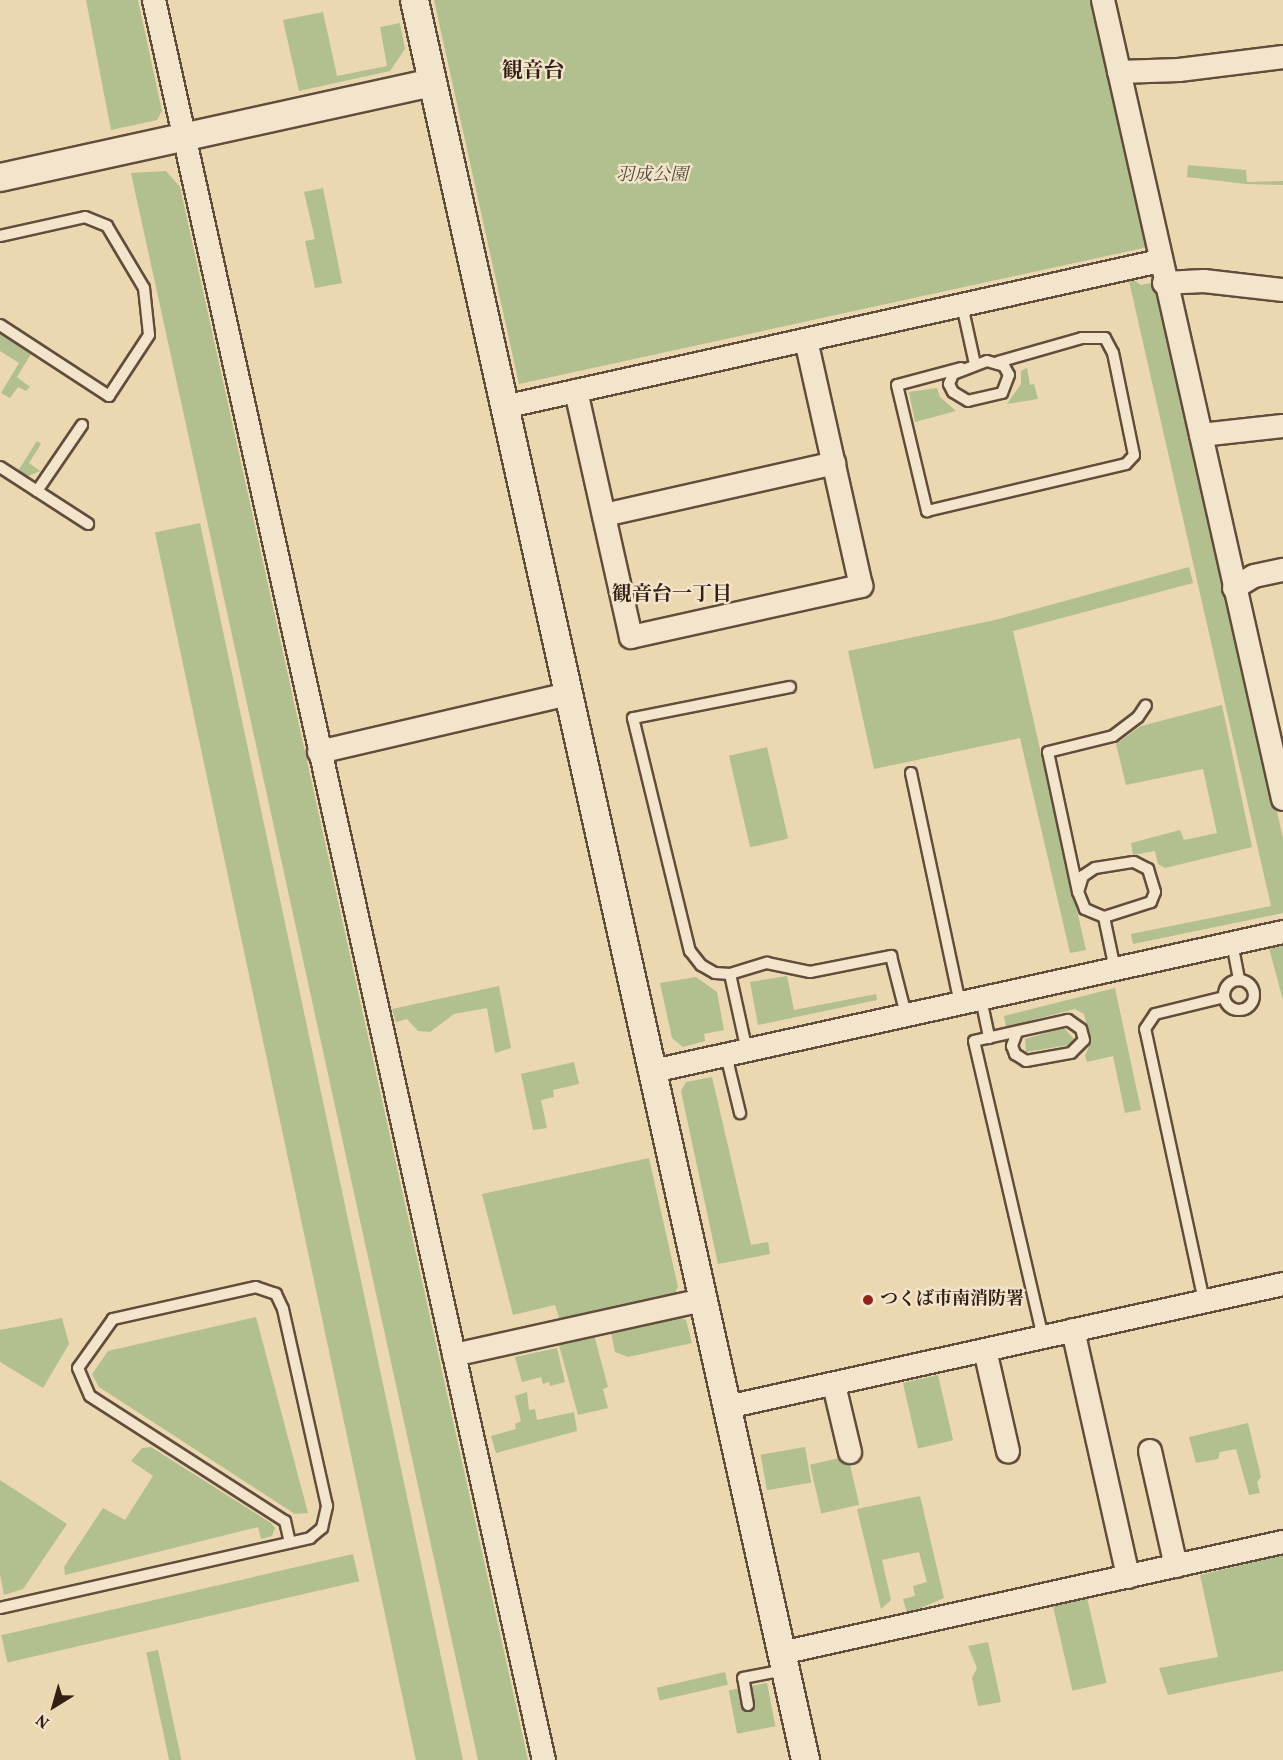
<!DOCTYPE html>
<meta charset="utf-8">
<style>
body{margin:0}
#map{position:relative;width:1283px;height:1760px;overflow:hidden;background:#ebd7b0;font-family:Vollkorn,"Noto Serif JP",serif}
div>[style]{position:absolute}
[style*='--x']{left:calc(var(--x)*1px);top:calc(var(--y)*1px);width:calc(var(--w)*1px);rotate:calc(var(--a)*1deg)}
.green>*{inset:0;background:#b2bf8f;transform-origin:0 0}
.roads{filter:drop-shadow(2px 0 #624d3c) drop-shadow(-2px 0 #624d3c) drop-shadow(0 2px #624d3c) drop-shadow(0 -2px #624d3c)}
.service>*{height:10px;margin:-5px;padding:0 5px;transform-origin:5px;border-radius:5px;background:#f2e5cc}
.service>.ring{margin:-5px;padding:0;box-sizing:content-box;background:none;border:10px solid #f2e5cc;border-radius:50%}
.minor>*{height:22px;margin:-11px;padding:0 11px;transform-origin:11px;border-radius:11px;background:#f2e5cc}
.tertiary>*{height:27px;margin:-13.5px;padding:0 13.5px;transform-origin:13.5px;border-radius:13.5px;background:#f2e5cc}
.dots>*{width:16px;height:16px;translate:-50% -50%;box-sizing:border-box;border:3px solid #f2e5cc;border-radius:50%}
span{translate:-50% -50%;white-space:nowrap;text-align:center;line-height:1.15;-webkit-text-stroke:4.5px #f2e5cc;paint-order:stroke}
.park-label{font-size:18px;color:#544734;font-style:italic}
.poi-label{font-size:18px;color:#341f15;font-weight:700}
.left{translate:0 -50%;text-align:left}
.neighbourhood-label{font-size:20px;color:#341f15;font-weight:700}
.quarter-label{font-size:21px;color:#341f15;font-weight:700}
.north{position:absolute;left:24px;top:1676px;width:60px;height:60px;-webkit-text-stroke:4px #f2e5cc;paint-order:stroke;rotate:217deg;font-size:16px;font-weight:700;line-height:24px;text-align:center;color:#341f15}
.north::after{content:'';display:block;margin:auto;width:21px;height:27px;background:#341f15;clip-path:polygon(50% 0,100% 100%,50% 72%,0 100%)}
</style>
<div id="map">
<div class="green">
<i style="clip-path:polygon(86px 0,138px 0,162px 111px,157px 120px,111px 130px)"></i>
<i style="clip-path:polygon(434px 0,1093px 0,1148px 247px,519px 384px)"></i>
<i style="clip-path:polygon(323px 12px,337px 76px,387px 66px,380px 27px,400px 23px,405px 49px,390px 71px,299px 91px,283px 20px)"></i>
<i style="clip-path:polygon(1188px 165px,1246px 170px,1247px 182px,1283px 181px,1283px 185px,1246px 184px,1187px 177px)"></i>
<i style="clip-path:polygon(166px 171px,180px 187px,528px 1760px,478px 1760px,131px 173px)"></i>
<i style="clip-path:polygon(323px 188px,342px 283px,315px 288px,305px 241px,315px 239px,304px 192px)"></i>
<i style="clip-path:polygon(1134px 280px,1141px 285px,1156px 282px,1283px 838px,1283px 913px,1133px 944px,1131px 934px,1271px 906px,1129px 281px)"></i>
<i style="clip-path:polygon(0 334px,31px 354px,17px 377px,30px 387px,26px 391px,18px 387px,10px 398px,1px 393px,19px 363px,0 351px)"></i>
<i style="clip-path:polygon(1027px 368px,1030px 385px,1034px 384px,1038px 399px,1007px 404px,1021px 384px,1021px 371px)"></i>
<i style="clip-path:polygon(937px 388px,940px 397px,956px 411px,915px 422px,909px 392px)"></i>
<i style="clip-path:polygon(37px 441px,41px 444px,29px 463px,40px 471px,28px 476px,18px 471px)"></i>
<i style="left:200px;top:523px;width:1266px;height:46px;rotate:78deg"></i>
<i style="clip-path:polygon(1189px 567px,1193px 583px,1013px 631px,1086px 950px,1070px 953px,1020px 738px,874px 769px,848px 651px,995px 620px)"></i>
<i style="clip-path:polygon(1222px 705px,1252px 847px,1165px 868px,1158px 864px,1155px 851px,1133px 855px,1131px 843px,1180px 830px,1184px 840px,1217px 833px,1203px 769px,1126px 785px,1116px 744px,1141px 726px)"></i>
<i style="left:767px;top:747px;width:94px;height:39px;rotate:77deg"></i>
<i style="clip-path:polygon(1283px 945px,1283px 1000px,1269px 948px)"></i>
<i style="clip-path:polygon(787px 976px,794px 1010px,876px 994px,877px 1000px,758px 1025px,750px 982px)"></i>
<i style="clip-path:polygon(696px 977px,717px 992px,724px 1030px,704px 1034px,705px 1041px,683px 1047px,672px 1038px,660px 983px)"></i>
<i style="clip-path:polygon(499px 986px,511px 1048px,495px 1053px,487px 1008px,454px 1014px,430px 1032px,418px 1031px,407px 1019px,396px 1022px,392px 1009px)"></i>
<i style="clip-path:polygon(1115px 988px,1141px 1110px,1125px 1113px,1113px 1056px,1087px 1062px,1085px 1056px,1091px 1042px,1084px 1014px,1075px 1009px,1006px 1027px,1004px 1016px)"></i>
<i style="clip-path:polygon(1064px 1028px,1074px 1039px,1069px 1045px,1026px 1052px,1025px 1039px)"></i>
<i style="clip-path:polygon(574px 1062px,579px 1084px,553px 1090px,554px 1097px,541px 1100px,547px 1128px,533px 1130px,521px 1074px)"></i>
<i style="clip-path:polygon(712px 1077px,751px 1245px,768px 1242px,770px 1254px,718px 1264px,681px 1091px,686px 1082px)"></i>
<i style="clip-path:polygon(649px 1158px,678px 1287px,673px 1297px,561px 1324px,555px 1305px,513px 1315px,482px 1194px)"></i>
<i style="clip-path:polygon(676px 1316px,686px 1320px,692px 1343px,628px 1357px,615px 1352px,611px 1332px)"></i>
<i style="clip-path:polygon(256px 1317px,308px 1513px,295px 1514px,99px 1387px,92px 1374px,108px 1351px)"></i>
<i style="clip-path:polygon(62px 1318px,69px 1344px,43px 1388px,0 1362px,0 1330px)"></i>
<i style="clip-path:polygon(594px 1335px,608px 1387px,603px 1389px,608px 1408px,578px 1415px,559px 1345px)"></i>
<i style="clip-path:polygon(557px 1348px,565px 1382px,550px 1386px,549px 1382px,543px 1384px,541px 1377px,522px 1382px,515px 1357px)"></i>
<i style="left:938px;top:1375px;width:67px;height:36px;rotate:77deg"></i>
<i style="clip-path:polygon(527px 1392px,529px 1410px,535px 1409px,537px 1420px,574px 1412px,577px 1431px,496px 1453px,491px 1436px,516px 1429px,515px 1424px,521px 1421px,515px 1396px)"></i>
<i style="clip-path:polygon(1248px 1423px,1261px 1477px,1257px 1482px,1260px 1493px,1249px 1495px,1236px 1449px,1220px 1452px,1218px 1459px,1196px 1463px,1189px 1437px)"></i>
<i style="clip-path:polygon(151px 1447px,271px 1523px,275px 1528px,272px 1536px,261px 1539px,258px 1527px,65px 1575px,64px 1567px,103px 1508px,125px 1520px,153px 1476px,131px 1461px,142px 1448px)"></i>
<i style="left:805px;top:1447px;width:36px;height:45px;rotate:80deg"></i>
<i style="left:848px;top:1456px;width:50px;height:39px;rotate:77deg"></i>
<i style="clip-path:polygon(0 1480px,67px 1524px,23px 1589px,4px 1595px,0 1574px)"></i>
<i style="clip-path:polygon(920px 1496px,944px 1598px,907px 1614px,903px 1599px,915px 1596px,913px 1586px,927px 1582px,919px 1552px,882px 1560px,891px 1600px,881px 1609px,857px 1509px)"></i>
<i style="left:353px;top:1554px;width:28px;height:361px;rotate:77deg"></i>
<i style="clip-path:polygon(1283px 1555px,1283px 1671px,1168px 1695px,1159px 1668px,1218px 1657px,1200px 1575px)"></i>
<i style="left:1087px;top:1598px;width:87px;height:35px;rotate:77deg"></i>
<i style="clip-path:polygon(988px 1642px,1001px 1702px,978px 1706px,972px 1678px,977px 1668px,968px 1646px)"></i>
<i style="left:158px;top:1650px;width:113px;height:12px;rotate:78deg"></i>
<i style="left:725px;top:1672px;width:13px;height:70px;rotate:77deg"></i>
<i style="left:767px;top:1683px;width:44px;height:39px;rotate:79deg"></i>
</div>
<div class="roads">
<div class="service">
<i style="--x:0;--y:236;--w:87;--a:-12.6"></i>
<i style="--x:85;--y:217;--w:24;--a:22"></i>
<i style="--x:107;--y:226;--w:72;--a:59.2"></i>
<i style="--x:144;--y:288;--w:47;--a:83.9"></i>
<i style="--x:149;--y:335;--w:73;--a:123.3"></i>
<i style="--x:109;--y:396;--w:130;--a:-146.9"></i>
<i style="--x:962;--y:305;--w:60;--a:77.6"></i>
<i style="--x:987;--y:361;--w:18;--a:16"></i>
<i style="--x:1004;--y:366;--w:10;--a:61"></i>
<i style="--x:1009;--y:375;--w:19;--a:111"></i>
<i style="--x:1002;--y:393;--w:35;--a:167"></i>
<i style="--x:968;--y:401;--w:17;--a:-149"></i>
<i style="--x:953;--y:392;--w:9;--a:-117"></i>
<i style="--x:949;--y:384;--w:11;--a:-68"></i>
<i style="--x:953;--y:374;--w:36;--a:-21"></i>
<i style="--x:961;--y:368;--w:66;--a:165.1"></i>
<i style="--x:897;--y:385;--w:130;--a:76.6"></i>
<i style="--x:927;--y:511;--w:204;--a:-13.3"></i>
<i style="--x:1126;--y:464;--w:12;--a:-48"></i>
<i style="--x:1134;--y:455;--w:104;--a:-101.6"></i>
<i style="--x:1113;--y:353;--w:17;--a:-118"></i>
<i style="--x:1105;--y:338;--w:23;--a:180"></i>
<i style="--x:1082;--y:338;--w:87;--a:164.1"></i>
<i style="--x:0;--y:467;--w:105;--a:32.9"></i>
<i style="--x:37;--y:491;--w:80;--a:-55.7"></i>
<i style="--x:790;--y:687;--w:160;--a:168.8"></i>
<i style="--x:633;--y:718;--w:240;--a:76.3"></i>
<i style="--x:690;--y:951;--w:18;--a:52"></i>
<i style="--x:701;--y:965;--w:16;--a:30"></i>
<i style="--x:715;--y:973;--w:15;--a:4"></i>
<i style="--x:730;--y:974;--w:39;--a:-17"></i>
<i style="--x:767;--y:963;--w:44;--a:11.8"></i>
<i style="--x:810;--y:972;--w:83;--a:-11.2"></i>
<i style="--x:891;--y:956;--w:61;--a:75.7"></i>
<i style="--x:911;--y:773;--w:235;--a:78"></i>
<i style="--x:1134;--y:862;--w:16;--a:27"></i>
<i style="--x:1148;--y:869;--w:24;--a:73"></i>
<i style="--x:1155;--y:892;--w:11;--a:112"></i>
<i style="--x:1151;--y:902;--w:49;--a:162.3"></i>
<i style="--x:1104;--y:917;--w:21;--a:-157"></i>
<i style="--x:1085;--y:909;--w:18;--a:-112"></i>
<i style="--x:1078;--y:892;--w:17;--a:-73"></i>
<i style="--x:1083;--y:876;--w:14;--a:-34"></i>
<i style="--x:1095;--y:868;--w:39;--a:-9"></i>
<i style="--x:1078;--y:892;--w:143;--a:-102.1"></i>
<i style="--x:1048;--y:752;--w:67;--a:-13.8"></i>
<i style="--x:1113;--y:736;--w:31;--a:-37"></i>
<i style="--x:1138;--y:717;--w:14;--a:-56"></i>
<i style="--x:1104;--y:917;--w:53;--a:78.1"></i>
<i style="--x:1232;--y:943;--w:38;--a:79"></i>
<i style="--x:730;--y:974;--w:79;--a:77.6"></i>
<i class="ring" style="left:1224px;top:980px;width:20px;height:20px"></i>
<i style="--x:981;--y:999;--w:40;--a:78"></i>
<i style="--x:1017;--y:1032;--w:15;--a:110"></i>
<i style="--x:1012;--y:1046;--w:9;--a:69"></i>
<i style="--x:1015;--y:1054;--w:13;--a:32"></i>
<i style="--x:1026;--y:1061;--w:46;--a:-10.1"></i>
<i style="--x:1071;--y:1053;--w:18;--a:-45"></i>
<i style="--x:1084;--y:1040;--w:11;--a:-105"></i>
<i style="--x:1081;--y:1029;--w:16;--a:-145"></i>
<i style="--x:1068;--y:1020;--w:96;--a:167.4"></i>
<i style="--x:974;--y:1041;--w:304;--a:76.9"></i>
<i style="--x:726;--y:1055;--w:60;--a:76.4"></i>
<i style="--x:1204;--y:1301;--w:278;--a:-102.2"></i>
<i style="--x:1145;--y:1029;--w:18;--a:-56"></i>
<i style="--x:1155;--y:1014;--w:71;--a:-13.8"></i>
<i style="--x:0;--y:1608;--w:318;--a:-12.7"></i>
<i style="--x:310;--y:1538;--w:16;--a:-40"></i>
<i style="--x:322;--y:1528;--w:23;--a:-77"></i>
<i style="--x:327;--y:1506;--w:202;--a:-102.6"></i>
<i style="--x:283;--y:1309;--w:17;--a:-115"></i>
<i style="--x:276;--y:1294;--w:21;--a:-161"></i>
<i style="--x:256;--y:1287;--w:147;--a:167.4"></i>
<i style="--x:113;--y:1319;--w:60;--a:125.5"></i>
<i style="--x:78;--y:1368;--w:30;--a:67"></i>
<i style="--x:90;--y:1396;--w:232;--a:32.7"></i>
<i style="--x:285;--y:1521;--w:22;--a:77"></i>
<i style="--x:748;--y:1705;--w:27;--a:-100"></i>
<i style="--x:743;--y:1678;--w:43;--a:-10.8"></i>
</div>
<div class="minor">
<i style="--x:154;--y:0;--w:1803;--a:77.51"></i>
<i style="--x:1103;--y:0;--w:819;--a:77.3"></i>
<i style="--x:1119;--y:72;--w:60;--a:-1.9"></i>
<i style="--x:1179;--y:70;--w:105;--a:-7.1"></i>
<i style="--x:1164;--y:283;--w:40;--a:-2.9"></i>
<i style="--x:1204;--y:281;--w:80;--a:6.5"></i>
<i style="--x:576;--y:391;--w:252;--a:77.4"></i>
<i style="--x:631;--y:637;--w:236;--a:-12.5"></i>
<i style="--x:861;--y:586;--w:252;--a:-102.6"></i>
<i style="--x:504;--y:407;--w:672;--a:-12.55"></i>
<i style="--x:1201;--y:435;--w:82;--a:-6.3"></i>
<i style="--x:604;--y:515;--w:236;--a:-12.7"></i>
<i style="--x:1234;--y:588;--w:23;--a:-31"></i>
<i style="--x:1254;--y:576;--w:30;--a:-12"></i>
<i style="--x:319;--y:752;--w:256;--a:-13.1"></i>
<i style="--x:653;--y:1071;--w:645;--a:-12.44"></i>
<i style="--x:1073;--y:1330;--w:253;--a:77.4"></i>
<i style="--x:985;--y:1350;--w:104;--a:77.2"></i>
<i style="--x:454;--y:1355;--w:254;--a:-12.5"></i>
<i style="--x:834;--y:1385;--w:69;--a:76.6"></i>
<i style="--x:727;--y:1407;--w:569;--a:-12.47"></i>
<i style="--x:1150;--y:1451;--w:118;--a:77.3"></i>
<i style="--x:781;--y:1653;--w:514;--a:-12.47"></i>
</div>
<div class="tertiary">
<i style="--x:414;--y:0;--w:1803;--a:77.47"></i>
<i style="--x:0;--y:177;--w:442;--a:-12.4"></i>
</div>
</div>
<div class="dots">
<i style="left:868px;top:1300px;background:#8f2418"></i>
</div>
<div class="park-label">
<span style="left:652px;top:176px">羽成公園</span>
</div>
<div class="poi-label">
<span class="left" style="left:880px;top:1300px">つくば市南消防署</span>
</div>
<div class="neighbourhood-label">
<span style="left:672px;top:595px">観音台一丁目</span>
</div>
<div class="quarter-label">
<span style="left:533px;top:72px">観音台</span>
</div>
<div class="north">N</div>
</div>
